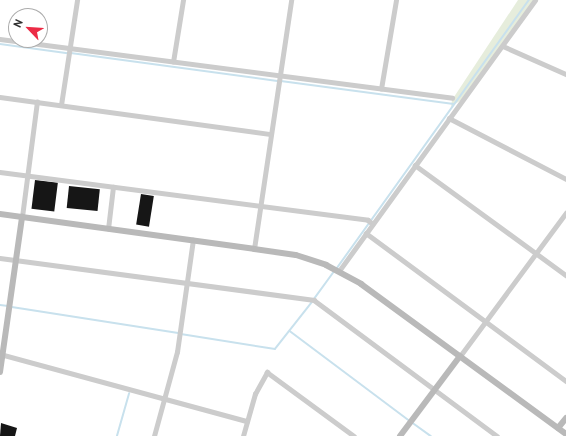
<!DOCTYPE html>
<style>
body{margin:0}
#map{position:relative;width:566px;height:436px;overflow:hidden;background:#fff;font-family:"PT Sans",sans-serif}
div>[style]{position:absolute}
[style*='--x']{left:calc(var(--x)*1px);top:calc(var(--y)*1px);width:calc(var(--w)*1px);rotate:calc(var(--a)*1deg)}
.green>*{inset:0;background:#e6eddc}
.stream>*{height:1.5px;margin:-0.75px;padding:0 0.75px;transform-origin:0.75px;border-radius:0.75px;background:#c8e1ed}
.building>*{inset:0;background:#161616;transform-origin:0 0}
.street>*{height:4.5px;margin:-2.25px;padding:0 2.25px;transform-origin:2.25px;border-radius:2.25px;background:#ccc}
.secondary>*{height:6px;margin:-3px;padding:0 3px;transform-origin:3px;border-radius:3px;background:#b9b9b9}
span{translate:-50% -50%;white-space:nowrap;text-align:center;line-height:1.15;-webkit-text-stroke:4px #fff;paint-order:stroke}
.north{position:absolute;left:8px;top:8px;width:40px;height:40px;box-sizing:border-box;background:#fff;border:1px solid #acacac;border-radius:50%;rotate:295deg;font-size:11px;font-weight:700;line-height:16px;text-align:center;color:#2f2f2f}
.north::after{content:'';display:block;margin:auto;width:14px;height:18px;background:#ec2b45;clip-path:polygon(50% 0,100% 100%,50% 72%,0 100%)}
</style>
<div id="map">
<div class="green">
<i style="clip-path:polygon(518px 0,535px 0,461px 100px,451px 107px,452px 100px)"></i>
</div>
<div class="stream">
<i style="--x:0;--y:44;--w:68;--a:7.7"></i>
<i style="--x:71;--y:53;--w:208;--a:7.7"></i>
<i style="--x:281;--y:81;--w:174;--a:7.6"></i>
<i style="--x:337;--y:268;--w:330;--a:-54.4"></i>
<i style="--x:314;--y:299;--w:34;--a:-54"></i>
<i style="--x:0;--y:305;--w:8;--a:7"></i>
<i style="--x:12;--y:307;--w:168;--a:8.9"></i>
<i style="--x:290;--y:331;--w:150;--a:36.9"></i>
<i style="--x:181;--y:334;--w:95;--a:9.1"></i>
<i style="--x:275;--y:349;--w:60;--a:-51.8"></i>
<i style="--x:413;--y:423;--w:22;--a:36"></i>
<i style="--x:117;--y:436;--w:44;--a:-74.1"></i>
</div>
<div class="building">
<i style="left:35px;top:180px;width:23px;height:29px;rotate:7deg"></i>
<i style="left:69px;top:186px;width:31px;height:22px;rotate:6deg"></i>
<i style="left:141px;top:194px;width:13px;height:31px;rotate:9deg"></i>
<i style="clip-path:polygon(1px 423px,17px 428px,15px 436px,0 436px)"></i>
</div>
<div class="street">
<i style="--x:0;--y:39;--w:456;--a:7.4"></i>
<i style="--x:503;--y:46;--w:69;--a:24"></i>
<i style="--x:173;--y:62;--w:63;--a:-80.8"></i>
<i style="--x:381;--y:89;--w:90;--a:-80.4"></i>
<i style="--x:0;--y:97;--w:273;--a:7.8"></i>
<i style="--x:61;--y:105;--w:106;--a:-81.3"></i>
<i style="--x:449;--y:118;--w:132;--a:27.5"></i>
<i style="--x:415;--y:165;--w:187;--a:36.1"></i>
<i style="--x:0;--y:172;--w:371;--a:7.4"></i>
<i style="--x:368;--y:220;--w:6;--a:39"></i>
<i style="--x:22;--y:217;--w:116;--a:-82.6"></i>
<i style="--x:108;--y:229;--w:42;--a:-83.2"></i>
<i style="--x:366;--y:233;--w:249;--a:36.5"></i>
<i style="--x:254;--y:249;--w:252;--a:-81.5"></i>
<i style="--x:0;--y:258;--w:317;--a:7.6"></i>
<i style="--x:314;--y:300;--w:228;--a:36.6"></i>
<i style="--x:339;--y:271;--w:334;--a:-54.1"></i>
<i style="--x:0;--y:354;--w:256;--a:15.2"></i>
<i style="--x:460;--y:356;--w:178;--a:-53.5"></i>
<i style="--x:154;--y:436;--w:87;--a:-74.7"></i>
<i style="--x:177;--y:352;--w:113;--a:-81.9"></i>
<i style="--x:243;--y:436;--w:44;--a:-74.1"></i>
<i style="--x:255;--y:394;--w:25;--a:-61"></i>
<i style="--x:267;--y:372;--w:108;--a:36.3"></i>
</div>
<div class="secondary">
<i style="--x:0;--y:214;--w:256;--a:7.8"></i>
<i style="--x:254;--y:249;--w:42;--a:8.1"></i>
<i style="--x:296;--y:255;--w:32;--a:18"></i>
<i style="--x:326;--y:265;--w:40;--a:28"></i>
<i style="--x:361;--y:284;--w:254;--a:36.2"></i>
<i style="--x:0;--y:372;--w:157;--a:-81.9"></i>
<i style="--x:558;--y:428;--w:13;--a:-51"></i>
<i style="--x:400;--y:436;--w:100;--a:-53.1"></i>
</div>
<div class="north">N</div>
</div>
